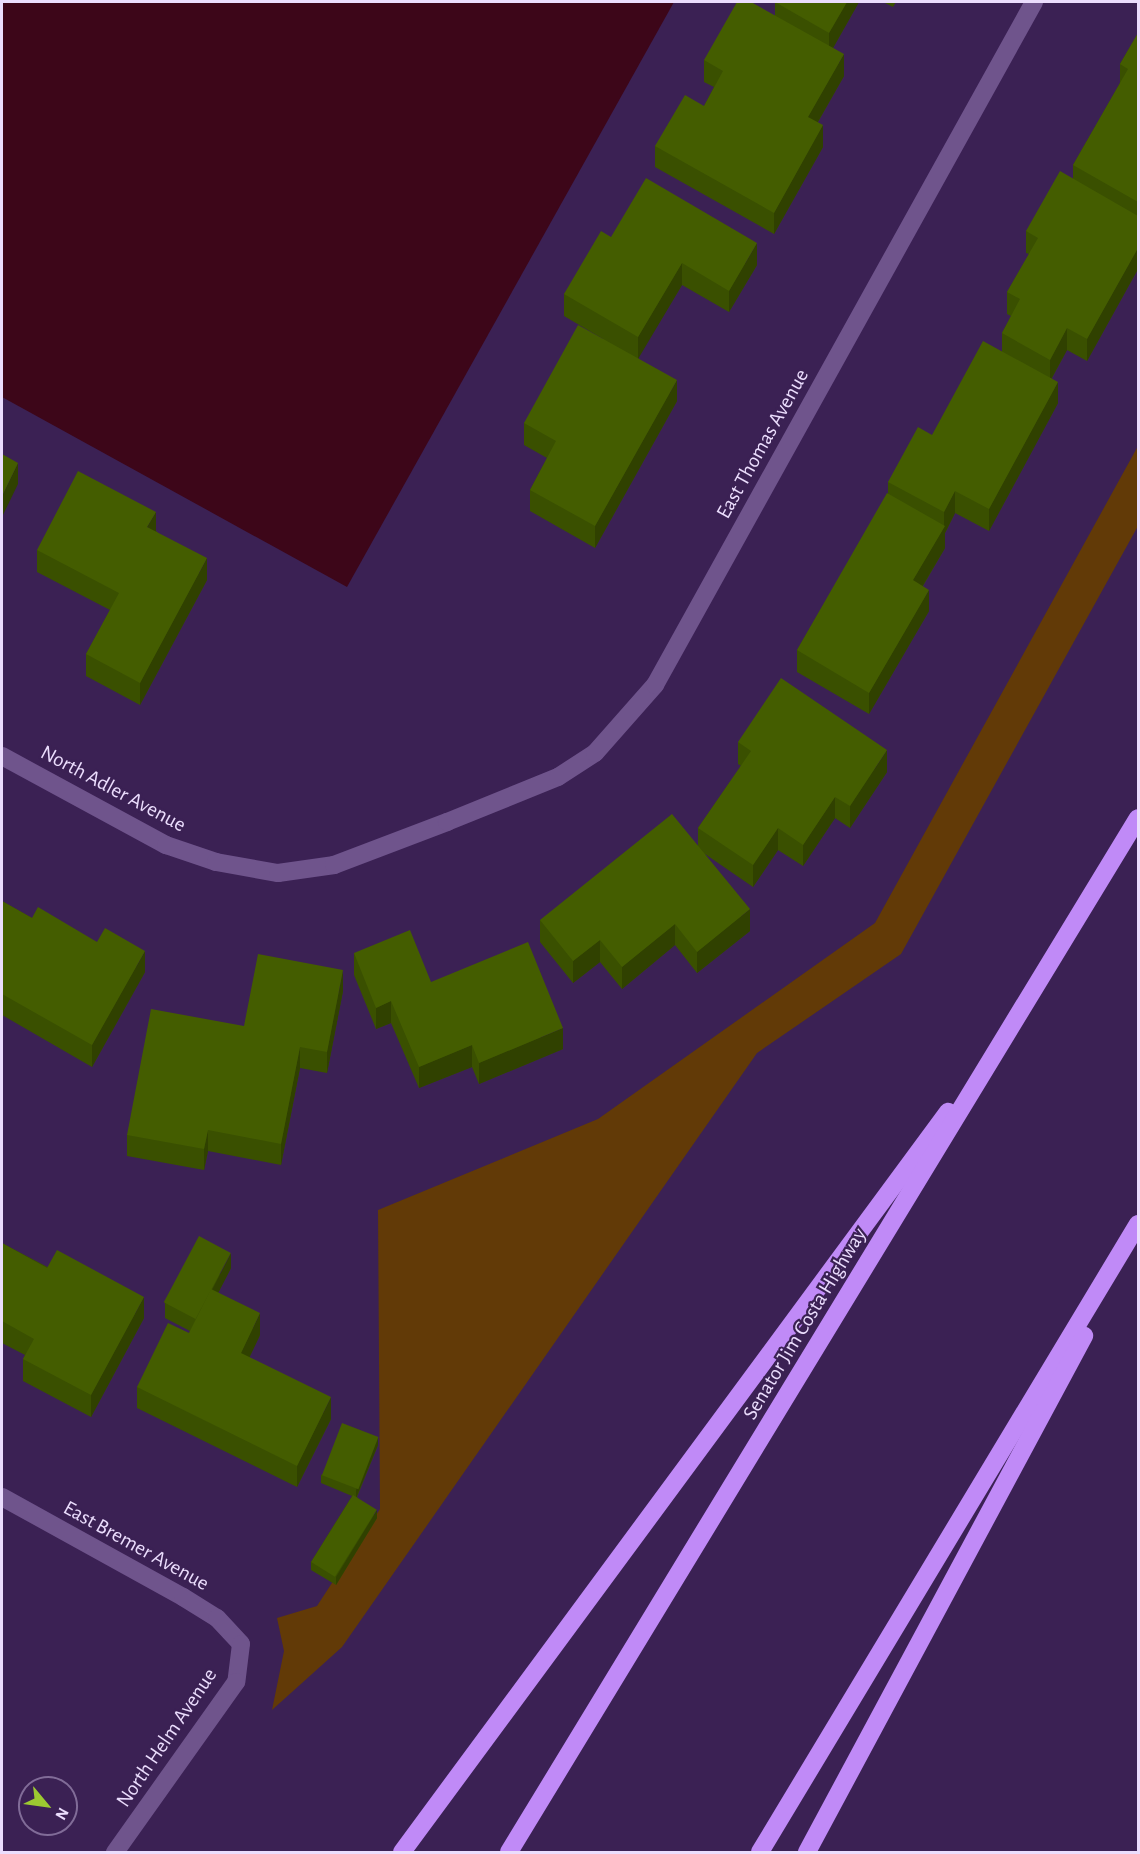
<!DOCTYPE html>
<style>
body{margin:0}
#map{position:relative;width:1140px;height:1854px;overflow:hidden;background:#3b2154;font-family:"Alegreya Sans",sans-serif}
div>[style]{position:absolute}
[style*='--x']{left:calc(var(--x)*1px);top:calc(var(--y)*1px);width:calc(var(--w)*1px);rotate:calc(var(--a)*1deg)}
.green>*{inset:0;background:#623a07}
.water>*{inset:0;background:#3d0619}
.street>*{height:18px;margin:-9px;padding:0 9px;transform-origin:9px;border-radius:9px;background:#6f548c}
.highway>*{height:18px;margin:-9px;padding:0 9px;transform-origin:9px;border-radius:9px;background:#c08af7}
.wall>*{inset:0;background:#3a5000}
.shaded-wall>*{inset:0;background:#304100}
.building>*{inset:0;background:#445d00;transform-origin:0 0}
span{translate:-50% -50%;white-space:nowrap;text-align:center;line-height:1.15;-webkit-text-stroke:4.5px #3b2154;paint-order:stroke}
.street-label{font-size:21px;color:#ebddfd}
.frame{position:absolute;inset:0;border:3px solid #ebddfd;pointer-events:none}
.north{position:absolute;left:18px;top:1776px;width:60px;height:60px;box-sizing:border-box;background:#3b2154;border:2px solid #816c98;border-radius:50%;rotate:119deg;font-size:16px;font-weight:700;line-height:24px;text-align:center;color:#ebddfd}
.north::after{content:'';display:block;margin:auto;width:21px;height:27px;background:#9cca31;clip-path:polygon(50% 0,100% 100%,50% 72%,0 100%)}
</style>
<div id="map">
<div class="green">
<i style="clip-path:polygon(1138px 446px,1138px 526px,901px 954px,757px 1053px,342px 1647px,272px 1710px,284px 1651px,277px 1618px,317px 1606px,380px 1509px,378px 1210px,598px 1119px,875px 923px)"></i>
</div>
<div class="water">
<i style="clip-path:polygon(2px 2px,674px 2px,347px 587px,2px 397px)"></i>
</div>
<div class="street">
<i style="--x:2;--y:756;--w:187;--a:28.5"></i>
<i style="--x:166;--y:845;--w:53;--a:18.8"></i>
<i style="--x:216;--y:862;--w:63;--a:10.1"></i>
<i style="--x:278;--y:873;--w:57;--a:-8.1"></i>
<i style="--x:334;--y:865;--w:121;--a:-20.8"></i>
<i style="--x:447;--y:822;--w:120;--a:-22.1"></i>
<i style="--x:558;--y:777;--w:44;--a:-33"></i>
<i style="--x:595;--y:753;--w:91;--a:-48.6"></i>
<i style="--x:655;--y:685;--w:781;--a:-60.97"></i>
<i style="--x:2;--y:1497;--w:207;--a:28.9"></i>
<i style="--x:183;--y:1597;--w:40;--a:32"></i>
<i style="--x:217;--y:1618;--w:35;--a:47"></i>
<i style="--x:241;--y:1644;--w:38;--a:97"></i>
<i style="--x:236;--y:1682;--w:209;--a:125.4"></i>
</div>
<div class="highway">
<i style="--x:402;--y:1852;--w:920;--a:-53.58"></i>
<i style="--x:509;--y:1852;--w:1210;--a:-58.69"></i>
<i style="--x:760;--y:1852;--w:733;--a:-58.96"></i>
<i style="--x:807;--y:1852;--w:586;--a:-61.77"></i>
</div>
<div class="wall">
<i style="clip-path:polygon(775px 2px,859px 2px,833px 48px,844px 76px,818px 122px,823px 147px,774px 234px,655px 167px,655px 146px,704px 106px,714px 87px,704px 82px,704px 60px,775px 15px)"></i>
<i style="clip-path:polygon(883px 2px,896px 2px,893px 7px)"></i>
<i style="clip-path:polygon(1138px 33px,1138px 269px,1087px 361px,1067px 350px,1052px 378px,1058px 403px,989px 531px,955px 513px,945px 533px,945px 548px,923px 586px,929px 611px,869px 714px,797px 672px,797px 650px,888px 494px,888px 482px,932px 435px,1002px 352px,1002px 333px,1011px 316px,1007px 314px,1007px 292px,1029px 254px,1026px 253px,1026px 231px,1073px 179px,1073px 165px,1120px 83px,1120px 64px)"></i>
<i style="clip-path:polygon(611px 237px,757px 265px,729px 312px,682px 285px,638px 358px,677px 401px,595px 548px,530px 511px,530px 490px,547px 458px,524px 445px,524px 423px,603px 339px,564px 316px,564px 294px)"></i>
<i style="clip-path:polygon(156px 531px,207px 580px,140px 705px,86px 676px,86px 654px,110px 610px,37px 572px,37px 550px)"></i>
<i style="clip-path:polygon(738px 742px,887px 772px,850px 828px,835px 818px,803px 866px,778px 850px,753px 887px,705px 854px,750px 931px,697px 973px,675px 945px,622px 989px,600px 962px,573px 983px,540px 942px,540px 920px,698px 846px,698px 828px,741px 766px,738px 764px)"></i>
<i style="clip-path:polygon(2px 901px,32px 918px,97px 942px,145px 972px,92px 1067px,2px 1015px)"></i>
<i style="clip-path:polygon(354px 953px,431px 982px,563px 1049px,479px 1084px,472px 1067px,419px 1088px,391px 1023px,376px 1029px,354px 975px)"></i>
<i style="clip-path:polygon(343px 991px,327px 1073px,300px 1068px,281px 1165px,208px 1151px,204px 1170px,127px 1156px,127px 1135px,244px 1026px)"></i>
<i style="clip-path:polygon(2px 1243px,144px 1318px,91px 1417px,23px 1381px,23px 1359px,25px 1355px,2px 1343px)"></i>
<i style="clip-path:polygon(231px 1268px,218px 1293px,260px 1335px,249px 1358px,331px 1419px,297px 1487px,137px 1408px,137px 1387px,189px 1333px,190px 1331px,165px 1318px,165px 1303px)"></i>
<i style="clip-path:polygon(378px 1445px,357px 1497px,377px 1518px,336px 1585px,311px 1570px,311px 1562px,352px 1496px,321px 1483px,321px 1475px)"></i>
</div>
<div class="shaded-wall">
<i style="clip-path:polygon(847px 2px,859px 2px,829px 55px,829px 33px)"></i>
<i style="clip-path:polygon(844px 54px,844px 76px,808px 139px,808px 117px)"></i>
<i style="clip-path:polygon(823px 125px,823px 147px,774px 234px,774px 213px)"></i>
<i style="clip-path:polygon(757px 243px,757px 265px,729px 312px,729px 291px)"></i>
<i style="clip-path:polygon(1138px 248px,1138px 269px,1087px 361px,1087px 339px)"></i>
<i style="clip-path:polygon(682px 263px,682px 285px,638px 359px,638px 337px)"></i>
<i style="clip-path:polygon(1067px 328px,1067px 350px,1050px 381px,1050px 360px)"></i>
<i style="clip-path:polygon(677px 380px,677px 401px,595px 548px,595px 526px)"></i>
<i style="clip-path:polygon(1058px 382px,1058px 403px,989px 531px,989px 509px)"></i>
<i style="clip-path:polygon(18px 463px,18px 484px,2px 517px,2px 496px)"></i>
<i style="clip-path:polygon(955px 491px,955px 513px,945px 533px,945px 548px,913px 602px,913px 580px,944px 527px,944px 512px)"></i>
<i style="clip-path:polygon(156px 512px,156px 533px,147px 527px)"></i>
<i style="clip-path:polygon(207px 558px,207px 580px,140px 705px,140px 683px)"></i>
<i style="clip-path:polygon(929px 590px,929px 611px,869px 714px,869px 693px)"></i>
<i style="clip-path:polygon(887px 750px,887px 772px,850px 828px,850px 806px)"></i>
<i style="clip-path:polygon(835px 797px,835px 818px,803px 866px,803px 845px)"></i>
<i style="clip-path:polygon(778px 828px,778px 850px,753px 887px,753px 865px)"></i>
<i style="clip-path:polygon(750px 909px,750px 931px,697px 973px,697px 952px)"></i>
<i style="clip-path:polygon(675px 924px,675px 945px,622px 989px,622px 967px)"></i>
<i style="clip-path:polygon(600px 940px,600px 962px,573px 983px,573px 961px)"></i>
<i style="clip-path:polygon(145px 951px,145px 972px,92px 1067px,92px 1045px)"></i>
<i style="clip-path:polygon(343px 970px,343px 991px,327px 1073px,327px 1052px)"></i>
<i style="clip-path:polygon(391px 1001px,391px 1023px,376px 1029px,376px 1008px)"></i>
<i style="clip-path:polygon(563px 1028px,563px 1049px,479px 1084px,479px 1063px)"></i>
<i style="clip-path:polygon(472px 1045px,472px 1067px,419px 1088px,419px 1067px)"></i>
<i style="clip-path:polygon(300px 1047px,300px 1068px,281px 1165px,281px 1144px)"></i>
<i style="clip-path:polygon(208px 1130px,208px 1151px,204px 1170px,204px 1149px)"></i>
<i style="clip-path:polygon(3px 1189px,3px 1210px,2px 1213px,2px 1192px)"></i>
<i style="clip-path:polygon(231px 1253px,231px 1268px,197px 1334px,197px 1319px)"></i>
<i style="clip-path:polygon(144px 1297px,144px 1318px,91px 1417px,91px 1395px)"></i>
<i style="clip-path:polygon(260px 1313px,260px 1335px,241px 1375px,241px 1353px)"></i>
<i style="clip-path:polygon(331px 1397px,331px 1419px,297px 1487px,297px 1466px)"></i>
<i style="clip-path:polygon(378px 1437px,378px 1445px,356px 1498px,356px 1490px)"></i>
<i style="clip-path:polygon(377px 1510px,377px 1518px,336px 1585px,336px 1577px)"></i>
</div>
<div class="building">
<i style="clip-path:polygon(737px 2px,751px 2px,844px 54px,808px 117px,823px 125px,774px 213px,655px 146px,685px 95px,704px 106px,723px 71px,704px 60px)"></i>
<i style="clip-path:polygon(775px 2px,847px 2px,829px 33px)"></i>
<i style="clip-path:polygon(1138px 33px,1138px 202px,1073px 165px,1128px 69px,1120px 64px)"></i>
<i style="clip-path:polygon(1060px 171px,1138px 216px,1138px 248px,1087px 339px,1067px 328px,1050px 360px,1002px 333px,1020px 299px,1007px 292px,1038px 238px,1026px 231px)"></i>
<i style="clip-path:polygon(646px 178px,757px 243px,729px 291px,682px 263px,638px 337px,564px 294px,601px 231px,611px 237px)"></i>
<i style="clip-path:polygon(578px 325px,677px 380px,595px 526px,530px 490px,556px 441px,524px 423px)"></i>
<i style="clip-path:polygon(983px 341px,1058px 382px,989px 509px,955px 491px,944px 512px,888px 482px,918px 427px,932px 435px)"></i>
<i style="clip-path:polygon(2px 454px,18px 463px,2px 496px)"></i>
<i style="clip-path:polygon(78px 471px,156px 512px,147px 527px,207px 558px,140px 683px,86px 654px,119px 593px,37px 550px)"></i>
<i style="clip-path:polygon(887px 493px,945px 526px,913px 580px,929px 590px,869px 693px,797px 650px)"></i>
<i style="clip-path:polygon(781px 678px,887px 750px,850px 806px,835px 797px,803px 845px,778px 828px,753px 865px,698px 828px,751px 751px,738px 742px)"></i>
<i style="clip-path:polygon(672px 814px,750px 909px,697px 952px,675px 924px,622px 967px,600px 940px,573px 961px,540px 920px)"></i>
<i style="clip-path:polygon(2px 901px,32px 918px,38px 907px,97px 942px,105px 928px,145px 951px,92px 1045px,2px 994px)"></i>
<i style="clip-path:polygon(410px 930px,431px 982px,528px 942px,563px 1028px,479px 1063px,472px 1045px,419px 1067px,391px 1001px,376px 1008px,354px 953px)"></i>
<i style="clip-path:polygon(258px 954px,343px 970px,327px 1052px,300px 1047px,281px 1144px,208px 1130px,204px 1149px,127px 1135px,151px 1009px,244px 1026px)"></i>
<i style="left:199px;top:1236px;width:36px;height:75px;rotate:28deg"></i>
<i style="clip-path:polygon(2px 1243px,47px 1268px,57px 1250px,144px 1297px,91px 1395px,23px 1359px,34px 1339px,2px 1321px)"></i>
<i style="clip-path:polygon(211px 1289px,260px 1313px,241px 1353px,331px 1397px,297px 1466px,137px 1387px,168px 1323px,189px 1333px)"></i>
<i style="left:342px;top:1423px;width:39px;height:56px;rotate:21deg"></i>
<i style="left:353px;top:1495px;width:28px;height:79px;rotate:32deg"></i>
</div>
<div class="street-label">
<span style="left:763px;top:444px;rotate:-61deg">East Thomas Avenue</span>
<span style="left:113px;top:789px;rotate:28deg">North Adler Avenue</span>
<span style="left:805px;top:1324px;rotate:-59deg">Senator Jim Costa Highway</span>
<span style="left:136px;top:1546px;rotate:29deg">East Bremer Avenue</span>
<span style="left:167px;top:1738px;rotate:-56deg">North Helm Avenue</span>
</div>
<div class="frame"></div>
<div class="north">N</div>
</div>
